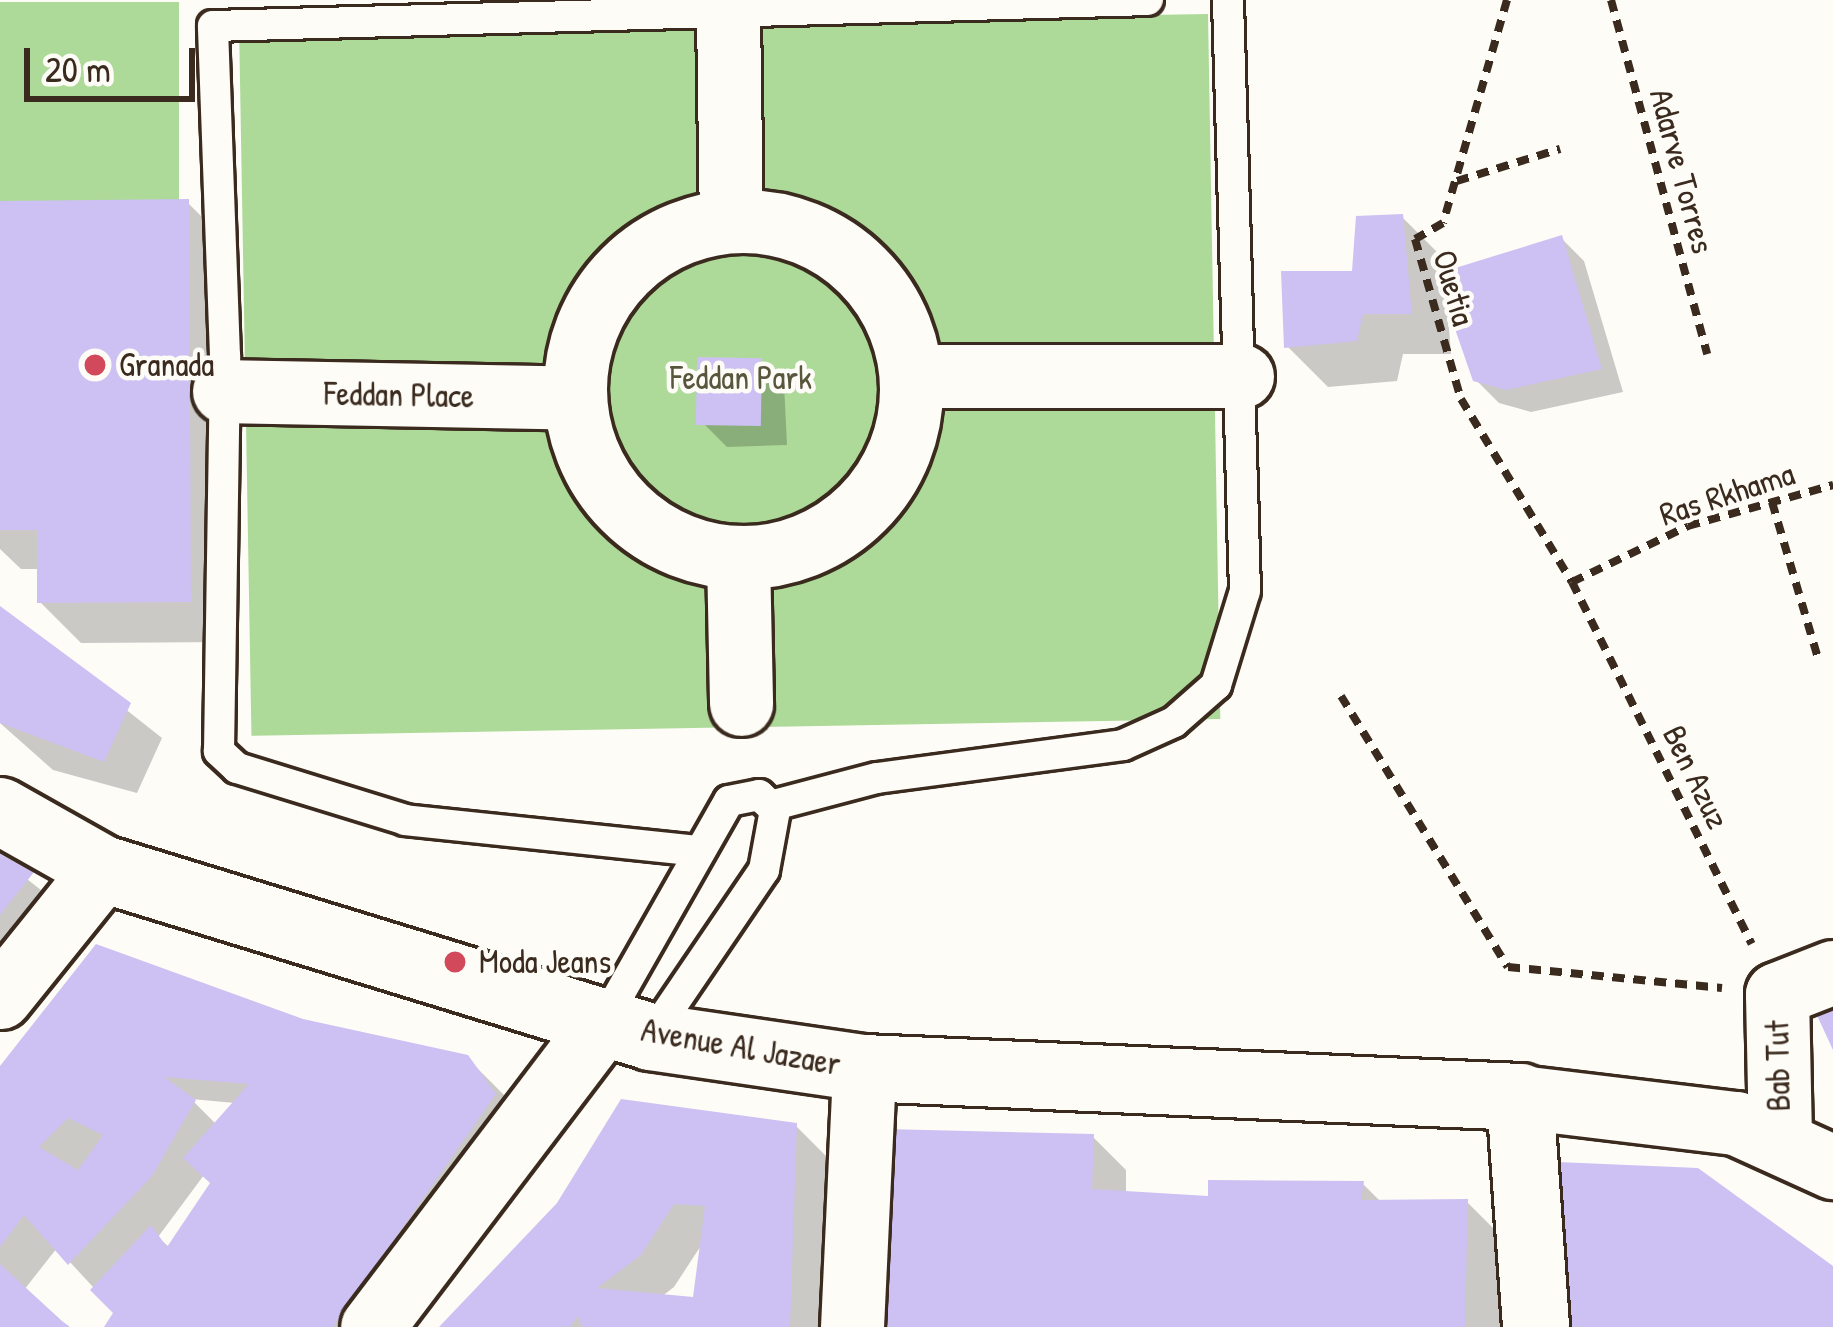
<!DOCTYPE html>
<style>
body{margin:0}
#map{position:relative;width:1833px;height:1327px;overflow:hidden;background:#fdfcf7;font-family:"Patrick Hand",sans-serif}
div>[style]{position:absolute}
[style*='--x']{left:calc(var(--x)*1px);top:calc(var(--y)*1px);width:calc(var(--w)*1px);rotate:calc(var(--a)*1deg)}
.green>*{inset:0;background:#adda99;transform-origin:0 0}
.shadow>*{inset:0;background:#0003}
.building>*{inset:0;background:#cdc0f2;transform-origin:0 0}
.path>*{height:8px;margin-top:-4px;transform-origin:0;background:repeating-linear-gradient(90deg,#3b2a1e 0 12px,transparent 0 21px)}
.roads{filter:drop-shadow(3px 0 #3b2a1e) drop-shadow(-3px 0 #3b2a1e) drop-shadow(0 3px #3b2a1e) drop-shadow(0 -3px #3b2a1e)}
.lane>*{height:30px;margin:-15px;padding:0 15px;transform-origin:15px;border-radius:15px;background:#fdfcf7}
.street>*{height:63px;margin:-31.5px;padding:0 31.5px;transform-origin:31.5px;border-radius:31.5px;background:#fdfcf7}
.street>.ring{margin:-31.5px;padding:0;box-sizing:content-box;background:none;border:63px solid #fdfcf7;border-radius:50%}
.secondary>*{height:66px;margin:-33px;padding:0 33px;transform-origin:33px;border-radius:33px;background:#fdfcf7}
.dots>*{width:33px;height:33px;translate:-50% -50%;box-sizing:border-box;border:6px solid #fdfcf7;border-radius:50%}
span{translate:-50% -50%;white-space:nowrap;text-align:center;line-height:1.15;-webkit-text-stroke:9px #fdfcf7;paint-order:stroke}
.street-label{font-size:33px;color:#3b2a1e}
.poi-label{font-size:33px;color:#3b2a1e}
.left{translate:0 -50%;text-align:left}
.park-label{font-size:33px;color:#58563d}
.scale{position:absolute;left:24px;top:48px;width:171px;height:54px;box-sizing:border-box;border:6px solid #3b2a1e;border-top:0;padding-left:15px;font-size:36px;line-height:42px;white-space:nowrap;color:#3b2a1e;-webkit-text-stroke:9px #fdfcf7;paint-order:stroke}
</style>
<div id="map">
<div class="green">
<i style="left:0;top:2px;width:179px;height:201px"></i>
<i style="left:1208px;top:14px;width:705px;height:969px;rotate:89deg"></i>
</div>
<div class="shadow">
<i style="clip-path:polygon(187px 202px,228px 243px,231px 642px,81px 643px,40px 602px,40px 569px,21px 569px,0 549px,0 204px)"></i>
<i style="clip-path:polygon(1402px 217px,1443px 258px,1444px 275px,1561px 238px,1584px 261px,1623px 392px,1531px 412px,1499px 403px,1475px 379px,1447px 302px,1451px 354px,1403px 354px,1397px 381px,1328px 387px,1287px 346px)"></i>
<i style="clip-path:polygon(761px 361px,784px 384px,787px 445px,727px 447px,704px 424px)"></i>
<i style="clip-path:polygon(0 610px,162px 738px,137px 793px,53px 770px,0 723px)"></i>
<i style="clip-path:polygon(0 858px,73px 915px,0 1006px)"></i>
<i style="clip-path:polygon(evenodd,303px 1022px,466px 1057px,508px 1099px,402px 1327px,107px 1327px,117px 1313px,57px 1248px,24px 1290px,65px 1327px,0 1327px,0 1075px,303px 1022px,191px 1099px,235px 1103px,216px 1124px,191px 1099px,303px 1022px,204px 1175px,213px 1183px,170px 1248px,158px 1237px,204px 1175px)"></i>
<i style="clip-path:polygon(evenodd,796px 1126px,829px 1159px,822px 1327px,443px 1327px,559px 1205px,796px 1126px,704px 1241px,696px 1300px,661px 1297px,674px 1287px,704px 1241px)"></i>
<i style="clip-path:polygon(1093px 1137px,1126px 1170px,1126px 1194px,1211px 1199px,1363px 1184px,1382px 1203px,1467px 1202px,1508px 1243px,1506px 1327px,876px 1327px)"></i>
</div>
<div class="building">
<i style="clip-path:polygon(189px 199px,191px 602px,37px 603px,37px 530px,0 530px,0 201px)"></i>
<i style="clip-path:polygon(1403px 214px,1412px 314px,1363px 314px,1357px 341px,1284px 348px,1281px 271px,1352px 271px,1356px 216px)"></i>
<i style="clip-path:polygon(1562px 235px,1602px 369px,1506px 390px,1473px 381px,1436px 274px)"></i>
<i style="left:697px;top:357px;width:65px;height:68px;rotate:1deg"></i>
<i style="clip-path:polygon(0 606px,131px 703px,104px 762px,0 723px)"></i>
<i style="clip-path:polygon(0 854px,34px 872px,0 915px)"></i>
<i style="clip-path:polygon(evenodd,96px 944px,303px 1019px,468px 1055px,496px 1094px,333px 1327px,104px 1327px,113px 1313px,90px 1290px,151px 1225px,167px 1247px,210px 1183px,183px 1158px,249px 1084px,164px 1077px,196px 1100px,152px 1176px,68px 1265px,24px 1215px,0 1247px,0 1066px,96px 944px,68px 1118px,103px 1135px,78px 1170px,39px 1147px,68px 1118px)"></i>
<i style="clip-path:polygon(1833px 988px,1833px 1050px,1809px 998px)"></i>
<i style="clip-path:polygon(evenodd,621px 1099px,797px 1123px,790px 1327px,582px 1327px,578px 1316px,570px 1327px,439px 1327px,557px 1203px,621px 1099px,674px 1204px,705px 1206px,693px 1297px,597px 1288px,641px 1255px,674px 1204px)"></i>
<i style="clip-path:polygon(885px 1129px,1094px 1134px,1092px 1189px,1208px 1196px,1208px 1180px,1364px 1181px,1361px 1200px,1468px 1199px,1465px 1327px,872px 1327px)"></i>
<i style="clip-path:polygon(1557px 1162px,1698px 1168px,1833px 1266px,1833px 1327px,1562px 1327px)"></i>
<i style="clip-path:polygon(0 1264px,62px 1321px,70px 1327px,0 1327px)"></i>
</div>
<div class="path">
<i style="--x:1507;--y:0;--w:232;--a:106"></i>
<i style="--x:1443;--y:223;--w:32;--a:150"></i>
<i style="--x:1415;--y:239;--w:166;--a:74"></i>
<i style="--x:1461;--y:399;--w:214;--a:58.8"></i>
<i style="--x:1572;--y:582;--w:404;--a:63.6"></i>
<i style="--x:1611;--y:0;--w:367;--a:74.8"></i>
<i style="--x:1457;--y:181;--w:108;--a:-17.3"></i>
<i style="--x:1772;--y:502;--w:167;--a:73.6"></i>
<i style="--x:1572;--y:582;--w:129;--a:-25.8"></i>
<i style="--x:1688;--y:526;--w:151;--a:-15.8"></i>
<i style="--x:1341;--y:696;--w:318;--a:58.4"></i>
<i style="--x:1508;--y:967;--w:215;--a:5.6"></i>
</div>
<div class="roads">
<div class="lane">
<i style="--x:774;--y:805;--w:106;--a:-14.7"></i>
<i style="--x:877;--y:778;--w:248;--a:-7.6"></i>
<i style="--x:1123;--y:745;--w:56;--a:-24.3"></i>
<i style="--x:1174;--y:722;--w:56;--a:-41.4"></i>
<i style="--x:1216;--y:685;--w:98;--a:-72.9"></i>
<i style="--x:1245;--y:591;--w:591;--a:-91.65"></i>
<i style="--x:699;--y:851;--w:295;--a:-174"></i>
<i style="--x:406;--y:820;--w:177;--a:-162.9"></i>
<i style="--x:237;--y:768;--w:25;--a:-137"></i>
<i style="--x:219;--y:751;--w:395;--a:-89.1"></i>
<i style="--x:225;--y:356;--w:330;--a:-92.1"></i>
<i style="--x:213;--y:26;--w:935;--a:-1.59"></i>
<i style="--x:604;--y:1021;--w:253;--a:-60.4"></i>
<i style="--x:729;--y:801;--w:31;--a:-11"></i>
<i style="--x:759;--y:795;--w:22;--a:43"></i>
<i style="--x:775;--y:810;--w:61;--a:100.4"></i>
<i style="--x:764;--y:870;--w:201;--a:124.2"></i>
</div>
<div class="street">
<i style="--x:728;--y:11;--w:210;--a:89.2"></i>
<i class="ring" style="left:575px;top:221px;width:273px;height:273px"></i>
<i style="--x:912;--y:376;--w:330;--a:0"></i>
<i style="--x:224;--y:391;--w:350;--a:1.1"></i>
<i style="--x:738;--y:557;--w:147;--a:88.8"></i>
<i style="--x:0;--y:997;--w:164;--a:-51.2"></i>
<i style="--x:1520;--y:1097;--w:218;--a:6.9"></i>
<i style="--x:1736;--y:1123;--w:107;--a:24.4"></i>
<i style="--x:1780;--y:1138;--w:144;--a:-91.2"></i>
<i style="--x:1777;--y:994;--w:60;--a:-21.4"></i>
<i style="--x:372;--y:1327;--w:384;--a:-52.8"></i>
<i style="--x:852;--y:1327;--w:259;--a:-87.3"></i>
</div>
<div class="secondary">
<i style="--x:0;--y:811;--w:118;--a:29.4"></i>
<i style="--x:103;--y:869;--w:573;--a:17.04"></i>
<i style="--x:651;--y:1037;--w:215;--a:8.3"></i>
<i style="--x:864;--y:1068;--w:657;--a:2.53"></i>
<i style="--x:1520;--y:1097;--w:231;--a:86"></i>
</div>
</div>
<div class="dots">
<i style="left:95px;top:365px;background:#d1495b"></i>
<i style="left:455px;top:962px;background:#d1495b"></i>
</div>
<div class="street-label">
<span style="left:1682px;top:171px;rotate:75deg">Adarve Torres</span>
<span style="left:1454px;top:288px;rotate:74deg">Ouetia</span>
<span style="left:399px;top:395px;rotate:1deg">Feddan Place</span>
<span style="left:1727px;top:494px;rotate:-18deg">Ras Rkhama</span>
<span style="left:1696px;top:777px;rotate:64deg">Ben Azuz</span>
<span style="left:741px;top:1047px;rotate:10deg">Avenue Al Jazaer</span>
<span style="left:1778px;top:1066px;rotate:-91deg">Bab Tut</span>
</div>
<div class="poi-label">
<span class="left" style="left:119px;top:365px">Granada</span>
<span class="left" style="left:479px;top:962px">Moda Jeans</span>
</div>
<div class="park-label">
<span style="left:741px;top:378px">Feddan Park</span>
</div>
<div class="scale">20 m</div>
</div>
